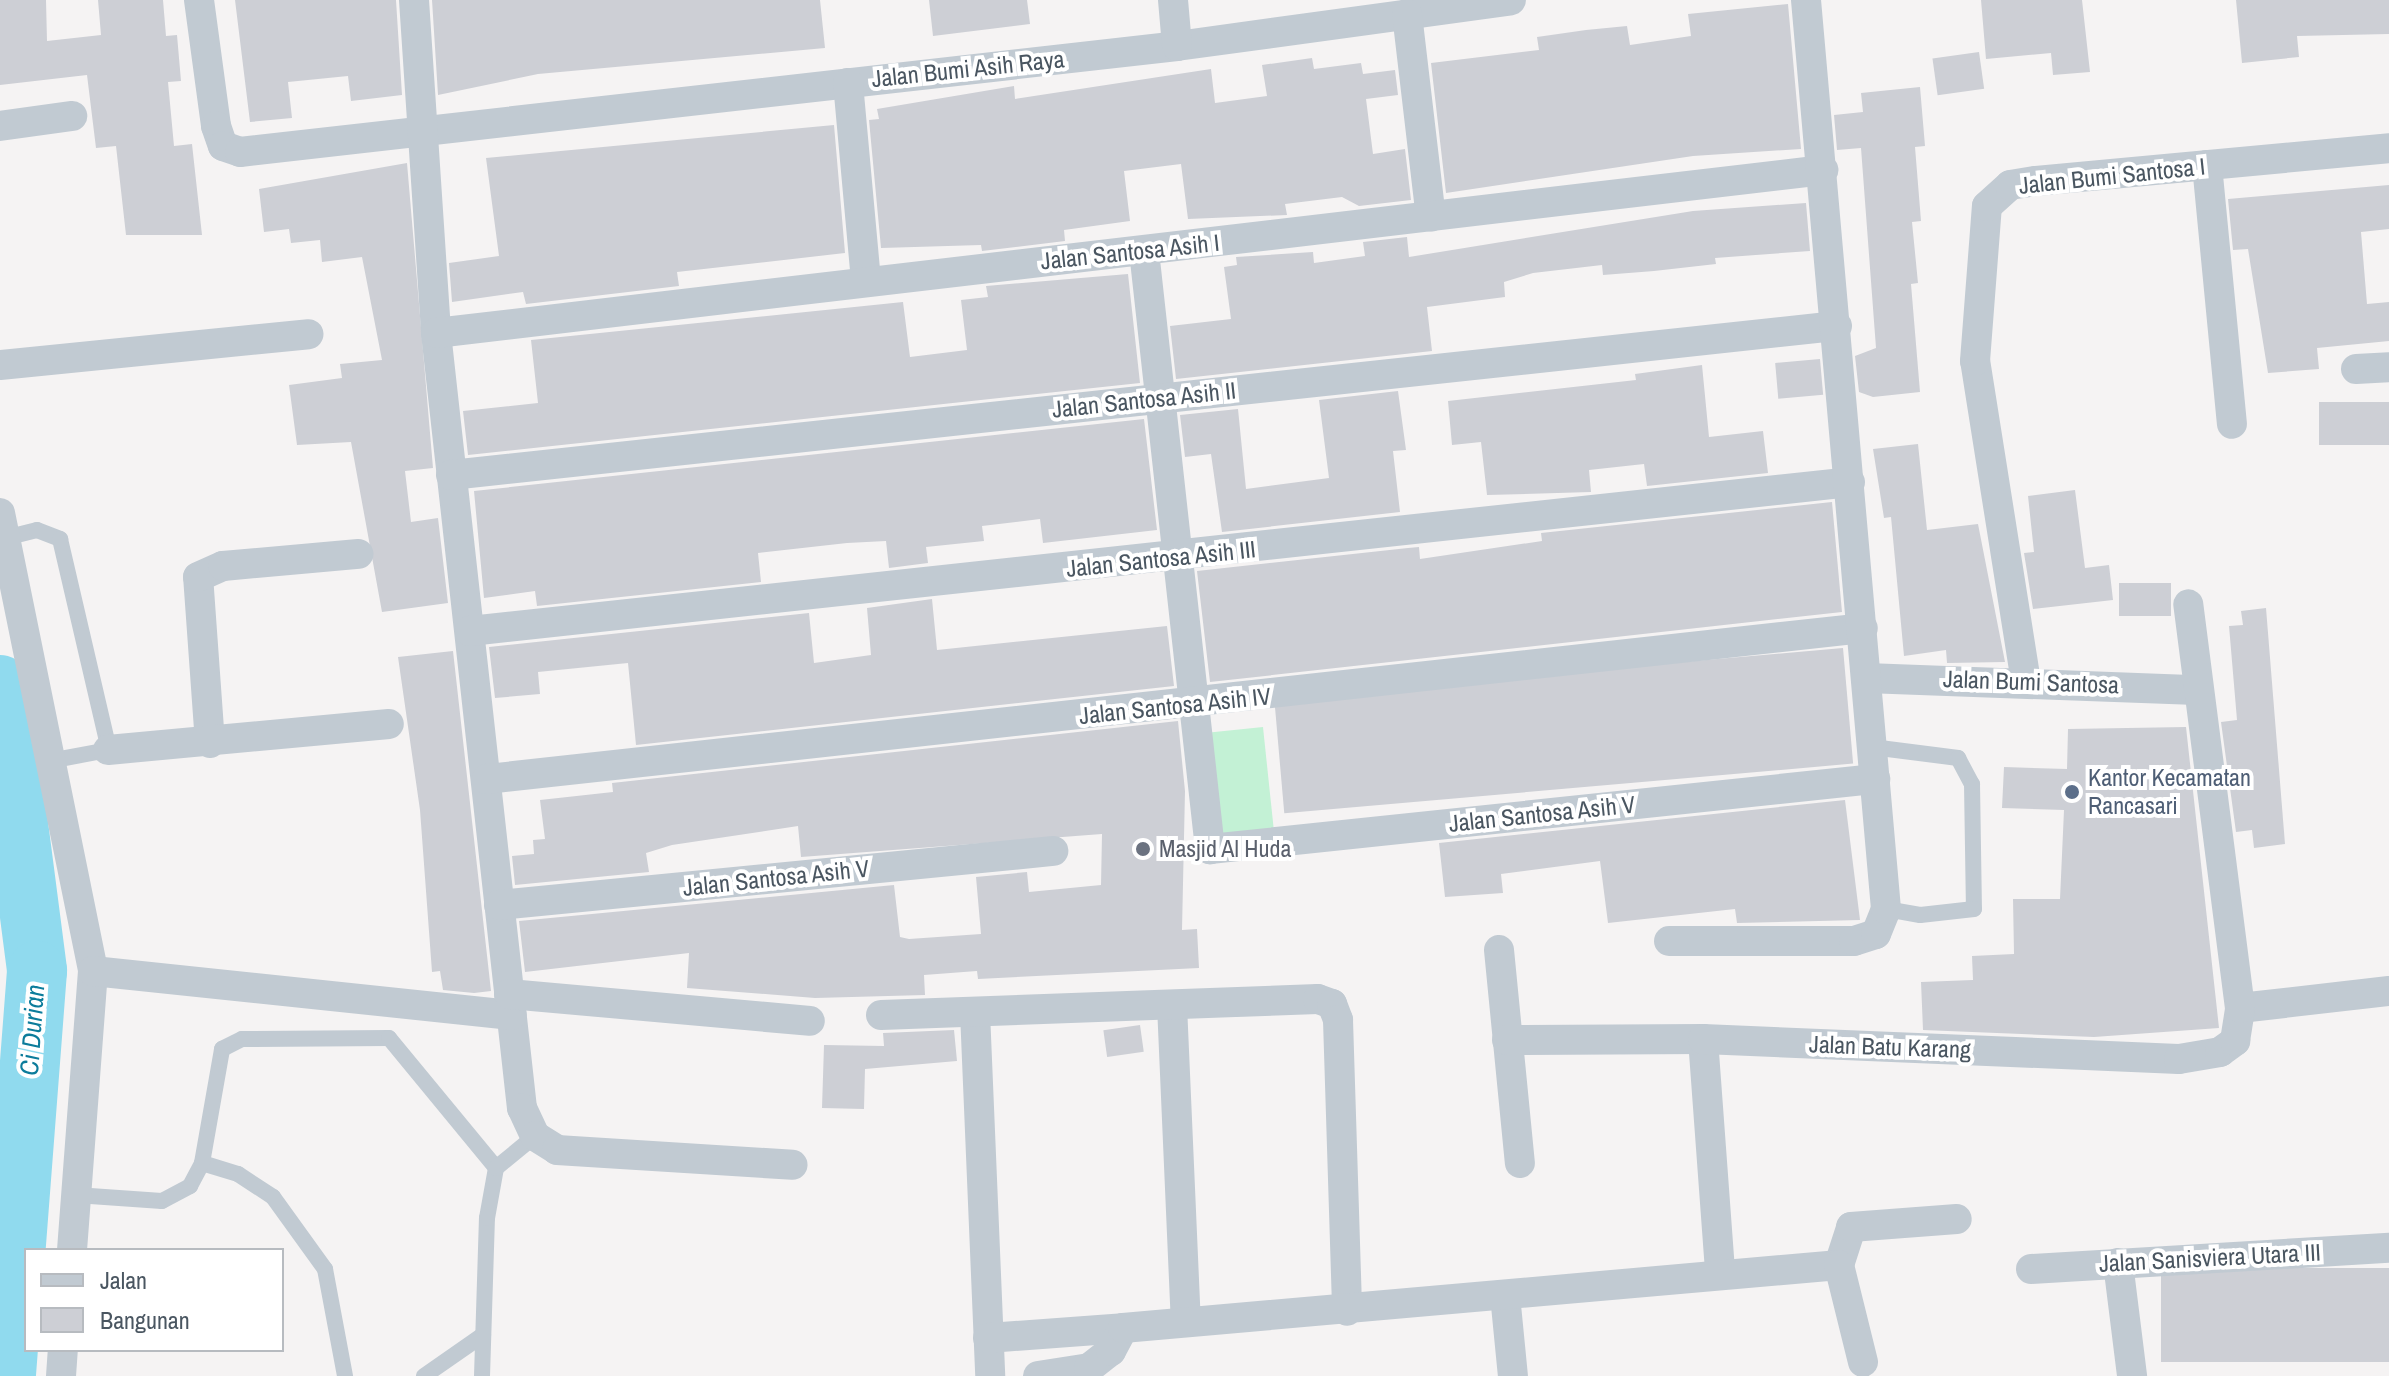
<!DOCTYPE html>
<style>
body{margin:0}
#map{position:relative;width:2389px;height:1376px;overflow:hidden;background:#f5f3f3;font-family:"Archivo Narrow",sans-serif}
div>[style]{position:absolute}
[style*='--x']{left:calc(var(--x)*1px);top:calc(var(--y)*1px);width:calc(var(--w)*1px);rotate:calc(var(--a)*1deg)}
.green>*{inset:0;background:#c3f1d5;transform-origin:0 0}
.river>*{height:60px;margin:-30px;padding:0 30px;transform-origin:30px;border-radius:30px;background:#90daee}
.building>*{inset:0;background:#cdcfd5;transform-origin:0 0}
.service>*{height:16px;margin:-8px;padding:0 8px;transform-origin:8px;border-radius:8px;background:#c1cad2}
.minor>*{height:30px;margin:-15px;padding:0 15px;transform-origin:15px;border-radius:15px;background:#c1cad2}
.dots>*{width:22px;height:22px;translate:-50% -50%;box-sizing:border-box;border:4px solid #fff;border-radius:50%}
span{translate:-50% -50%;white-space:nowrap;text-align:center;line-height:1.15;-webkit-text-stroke:8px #fff;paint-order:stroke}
.street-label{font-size:24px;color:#4a5661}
.service-label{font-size:24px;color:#4e5e75}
.left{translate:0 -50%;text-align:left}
.worship-label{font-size:24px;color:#5b616d}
.water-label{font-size:26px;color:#0c7c9b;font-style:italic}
.legend{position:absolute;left:24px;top:1248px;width:260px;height:104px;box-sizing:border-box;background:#fff;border:2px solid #b7bbc0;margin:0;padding:10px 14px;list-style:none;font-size:24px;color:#4a5661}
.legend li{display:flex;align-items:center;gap:16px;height:40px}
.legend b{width:40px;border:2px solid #b7bbc0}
</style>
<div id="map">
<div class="green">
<i style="left:1263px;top:727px;width:112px;height:56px;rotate:84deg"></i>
</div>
<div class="river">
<i style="--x:0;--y:685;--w:288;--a:82.6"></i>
<i style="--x:37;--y:971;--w:406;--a:94.4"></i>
</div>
<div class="building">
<i style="clip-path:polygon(0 0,46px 0,47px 41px,101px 35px,98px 0,163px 0,166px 36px,177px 35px,181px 81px,168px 82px,174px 146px,192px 144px,202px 235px,126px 235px,116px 146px,96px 148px,87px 75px,0 85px)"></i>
<i style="clip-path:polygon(235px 0,396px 0,402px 95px,351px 101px,348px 76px,288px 82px,292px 118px,250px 122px)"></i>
<i style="clip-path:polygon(432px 0,820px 0,825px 48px,538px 74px,438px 95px)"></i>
<i style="clip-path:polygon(929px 0,1027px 0,1030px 24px,933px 36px)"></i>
<i style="clip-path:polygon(1981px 0,2082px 0,2090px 72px,2053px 75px,2051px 53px,1986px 59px)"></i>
<i style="clip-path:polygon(2236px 0,2389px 0,2389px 34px,2297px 36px,2299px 57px,2242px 63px)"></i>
<i style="clip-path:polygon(1788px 4px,1801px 149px,1693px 156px,1446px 193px,1431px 63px,1539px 50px,1537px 37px,1586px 30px,1627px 26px,1630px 45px,1691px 36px,1688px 14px)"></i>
<i style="left:1979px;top:52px;width:37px;height:47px;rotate:82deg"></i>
<i style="clip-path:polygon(1312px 58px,1314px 69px,1361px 63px,1363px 74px,1395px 70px,1398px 95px,1366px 99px,1373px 154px,1405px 149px,1411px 200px,1359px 206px,1342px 197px,1285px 204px,1287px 215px,1188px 219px,1181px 164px,1124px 171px,1130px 221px,1064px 230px,1065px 241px,982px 251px,981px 245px,881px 248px,869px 120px,879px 119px,877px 109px,1014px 86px,1015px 99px,1211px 69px,1215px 103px,1267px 96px,1262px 65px)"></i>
<i style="clip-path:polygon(1920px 87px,1925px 146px,1915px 147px,1921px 221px,1912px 222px,1918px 283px,1911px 284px,1920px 392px,1873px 397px,1859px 392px,1855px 356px,1876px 348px,1861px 148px,1837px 150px,1834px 115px,1863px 112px,1861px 93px)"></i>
<i style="clip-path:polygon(834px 125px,845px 253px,677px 272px,679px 286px,526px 304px,523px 292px,452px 302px,449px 263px,499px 256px,486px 158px)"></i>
<i style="clip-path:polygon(407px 163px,433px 468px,405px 471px,411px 522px,438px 518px,448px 603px,382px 612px,351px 442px,297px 445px,289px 385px,342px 378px,340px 364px,382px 360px,362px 257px,322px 262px,320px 240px,291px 243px,289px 229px,264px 232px,259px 189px)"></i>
<i style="clip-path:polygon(2389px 185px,2389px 229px,2361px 232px,2367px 304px,2389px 302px,2389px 341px,2317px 348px,2319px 369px,2268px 373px,2248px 249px,2233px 250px,2228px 199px)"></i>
<i style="clip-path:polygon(1806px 203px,1810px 251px,1715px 258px,1716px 264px,1654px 271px,1603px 275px,1602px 265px,1533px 273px,1504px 282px,1505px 297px,1427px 307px,1432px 351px,1176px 379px,1170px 326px,1231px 319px,1224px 267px,1237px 265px,1236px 257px,1313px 252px,1314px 263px,1365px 256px,1363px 242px,1407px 237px,1409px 257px,1693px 211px)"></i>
<i style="clip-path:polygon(1128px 274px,1140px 383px,468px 455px,463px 411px,538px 403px,531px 340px,903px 302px,910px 357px,967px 350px,961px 300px,988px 297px,986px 286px)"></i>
<i style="left:1820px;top:359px;width:36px;height:45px;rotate:85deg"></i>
<i style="clip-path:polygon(1702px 365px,1709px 437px,1763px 431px,1768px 473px,1647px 486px,1644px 464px,1589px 470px,1591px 492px,1487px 495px,1481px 442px,1452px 445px,1448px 401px,1636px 380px,1635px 374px)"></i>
<i style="clip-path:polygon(1398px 391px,1406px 450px,1393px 451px,1400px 512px,1222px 532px,1211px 454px,1185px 457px,1180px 415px,1238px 409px,1246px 489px,1329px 478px,1319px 400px)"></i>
<i style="left:2389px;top:402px;width:43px;height:70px;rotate:90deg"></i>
<i style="clip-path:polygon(1144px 419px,1157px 530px,1043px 543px,1040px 519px,982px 526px,984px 541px,926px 547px,928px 563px,889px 568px,886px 541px,847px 543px,758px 553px,761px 582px,537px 606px,535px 591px,484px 598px,474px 491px)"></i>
<i style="clip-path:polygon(1918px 444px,1927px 530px,1978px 524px,2005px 662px,1947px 663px,1946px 650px,1904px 656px,1891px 517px,1884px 518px,1873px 449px)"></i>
<i style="clip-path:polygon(2075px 490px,2085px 568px,2109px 565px,2113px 600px,2033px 609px,2024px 553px,2034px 552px,2028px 496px)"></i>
<i style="clip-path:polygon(1832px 502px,1842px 612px,1210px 682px,1197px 571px,1408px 548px,1419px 547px,1420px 559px,1542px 541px,1541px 533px)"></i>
<i style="left:2171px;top:583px;width:33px;height:52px;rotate:90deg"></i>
<i style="clip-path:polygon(932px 599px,937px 650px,1167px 626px,1174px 686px,636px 745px,628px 663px,538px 672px,540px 694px,495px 698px,489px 647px,809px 613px,814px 663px,871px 655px,867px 608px)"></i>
<i style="clip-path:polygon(2266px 608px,2285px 844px,2254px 848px,2252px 830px,2236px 832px,2221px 722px,2237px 720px,2229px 626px,2243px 625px,2241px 611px)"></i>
<i style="left:1843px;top:648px;width:116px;height:571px;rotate:85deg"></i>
<i style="clip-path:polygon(453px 651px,491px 991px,474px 993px,443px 990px,440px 971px,432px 972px,420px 810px,398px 657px)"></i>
<i style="clip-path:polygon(1178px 721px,1185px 791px,1182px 930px,1197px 929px,1199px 968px,978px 979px,977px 971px,924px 975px,925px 995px,815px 998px,687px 988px,689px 953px,525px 972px,519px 921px,894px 885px,900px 937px,909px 939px,981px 934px,976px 877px,1027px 872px,1029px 892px,1101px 885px,1102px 834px,801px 857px,798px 826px,672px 845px,646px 853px,649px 872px,515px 885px,512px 856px,534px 854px,533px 840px,545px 839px,540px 800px,613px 792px,612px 783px)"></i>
<i style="clip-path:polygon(2186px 727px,2219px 1028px,2094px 1037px,1923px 1030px,1921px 982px,1973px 980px,1972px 956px,2014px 954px,2013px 899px,2060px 899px,2064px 810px,2002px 808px,2004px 767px,2067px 769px,2068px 729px)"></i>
<i style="clip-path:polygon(1845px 800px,1860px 920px,1737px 923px,1735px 909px,1608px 923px,1600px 861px,1501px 874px,1503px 893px,1445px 897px,1439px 843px)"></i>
<i style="left:1140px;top:1025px;width:27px;height:37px;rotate:82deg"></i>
<i style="clip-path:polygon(954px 1030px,957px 1061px,865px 1069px,864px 1109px,822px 1108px,824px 1045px,884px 1046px,883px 1033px)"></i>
<i style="left:2389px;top:1268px;width:94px;height:228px;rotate:90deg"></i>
</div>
<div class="service">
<i style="--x:5;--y:538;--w:33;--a:-14"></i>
<i style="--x:37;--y:530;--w:25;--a:21"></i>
<i style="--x:60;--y:539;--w:207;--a:76.9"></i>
<i style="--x:107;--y:741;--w:9;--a:84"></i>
<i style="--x:108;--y:750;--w:55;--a:169.5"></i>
<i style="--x:1872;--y:747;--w:87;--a:7.3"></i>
<i style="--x:1958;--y:758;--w:30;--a:62"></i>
<i style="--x:1972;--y:784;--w:125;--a:89.1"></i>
<i style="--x:1974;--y:909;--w:54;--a:173.7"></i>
<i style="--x:1920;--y:915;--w:35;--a:-170"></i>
<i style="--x:202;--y:1163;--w:38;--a:17"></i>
<i style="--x:238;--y:1174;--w:42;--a:33.3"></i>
<i style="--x:273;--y:1197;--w:89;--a:54.2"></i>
<i style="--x:325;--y:1269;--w:109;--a:79.4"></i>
<i style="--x:76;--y:1195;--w:86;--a:4"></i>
<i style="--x:162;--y:1201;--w:32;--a:-28"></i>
<i style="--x:190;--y:1186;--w:26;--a:-62"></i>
<i style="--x:202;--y:1163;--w:116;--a:-80"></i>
<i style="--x:222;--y:1049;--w:22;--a:-27"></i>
<i style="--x:242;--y:1039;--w:147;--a:-0.4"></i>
<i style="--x:389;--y:1038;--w:168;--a:50.5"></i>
<i style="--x:424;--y:1376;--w:72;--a:-34.8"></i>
<i style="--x:482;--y:1376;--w:158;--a:-88.2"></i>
<i style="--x:487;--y:1218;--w:51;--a:-79.8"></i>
<i style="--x:496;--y:1168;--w:50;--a:-39.4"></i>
</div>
<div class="minor">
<i style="--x:199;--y:0;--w:127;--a:82.3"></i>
<i style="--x:216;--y:126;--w:21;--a:71"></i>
<i style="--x:223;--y:146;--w:18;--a:19"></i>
<i style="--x:240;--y:152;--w:943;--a:-6.45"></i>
<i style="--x:1177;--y:46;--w:337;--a:-7.8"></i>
<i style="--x:414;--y:0;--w:334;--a:86.2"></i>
<i style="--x:436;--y:333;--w:780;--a:83.67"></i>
<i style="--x:522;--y:1108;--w:31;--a:65"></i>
<i style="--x:535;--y:1136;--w:26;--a:32"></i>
<i style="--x:557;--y:1150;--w:236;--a:3.6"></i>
<i style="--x:1173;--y:0;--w:46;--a:85"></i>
<i style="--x:1407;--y:14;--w:204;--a:83.3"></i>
<i style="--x:848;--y:83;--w:198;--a:84.8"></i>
<i style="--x:0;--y:126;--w:73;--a:-7.9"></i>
<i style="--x:2207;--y:165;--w:260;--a:84.5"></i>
<i style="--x:1144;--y:251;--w:602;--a:83.7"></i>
<i style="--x:1210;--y:849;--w:669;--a:-6.01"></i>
<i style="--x:436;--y:333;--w:1397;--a:-6.7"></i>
<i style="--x:0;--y:365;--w:310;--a:-5.7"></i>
<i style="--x:2356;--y:369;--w:33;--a:-3"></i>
<i style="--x:451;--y:475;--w:1394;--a:-6.14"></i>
<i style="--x:0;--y:513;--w:467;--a:78.5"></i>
<i style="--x:93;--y:971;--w:280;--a:94.3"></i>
<i style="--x:470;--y:631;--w:1388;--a:-6.16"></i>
<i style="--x:1866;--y:678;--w:331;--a:2.1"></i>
<i style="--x:2026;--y:682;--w:325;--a:-99"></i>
<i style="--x:1975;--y:361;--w:155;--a:-85.6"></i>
<i style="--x:1987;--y:206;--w:31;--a:-42"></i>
<i style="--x:2010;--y:185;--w:26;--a:-9"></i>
<i style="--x:2036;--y:181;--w:355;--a:-5.3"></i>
<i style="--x:210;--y:743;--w:166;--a:-94.1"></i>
<i style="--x:198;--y:577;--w:27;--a:-24"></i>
<i style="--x:223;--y:566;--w:136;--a:-5.1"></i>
<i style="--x:108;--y:750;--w:282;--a:-5.3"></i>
<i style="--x:487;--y:779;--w:1384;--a:-6.26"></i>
<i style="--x:499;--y:905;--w:557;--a:-5.57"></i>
<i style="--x:1669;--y:941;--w:185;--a:0"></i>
<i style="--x:1854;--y:941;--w:23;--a:-18"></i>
<i style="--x:1876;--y:934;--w:27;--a:-68"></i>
<i style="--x:1886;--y:909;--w:913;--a:-95.03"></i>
<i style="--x:1499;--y:950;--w:214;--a:84.4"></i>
<i style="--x:93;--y:971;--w:421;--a:6"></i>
<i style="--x:509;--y:994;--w:302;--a:5.1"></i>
<i style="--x:1172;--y:1005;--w:317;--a:87.5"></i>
<i style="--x:2240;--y:1008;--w:150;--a:-6.5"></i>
<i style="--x:975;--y:1012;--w:364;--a:87.6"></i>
<i style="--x:881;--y:1015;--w:437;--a:-2.1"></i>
<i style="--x:1318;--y:999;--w:15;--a:20"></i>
<i style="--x:1332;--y:1004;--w:17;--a:69"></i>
<i style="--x:1338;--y:1020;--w:291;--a:88.2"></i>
<i style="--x:1703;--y:1039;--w:234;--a:85.8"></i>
<i style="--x:1507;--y:1040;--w:196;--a:-0.3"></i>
<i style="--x:1703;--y:1039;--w:476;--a:2.4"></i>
<i style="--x:2179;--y:1059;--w:42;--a:-9.7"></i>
<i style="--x:2220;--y:1052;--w:19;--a:-36"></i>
<i style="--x:2235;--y:1041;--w:33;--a:-81"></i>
<i style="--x:2240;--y:1008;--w:407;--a:-97.3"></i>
<i style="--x:2118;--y:1263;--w:114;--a:82.9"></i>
<i style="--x:1839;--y:1265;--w:40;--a:-72"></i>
<i style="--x:1851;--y:1227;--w:106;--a:-4.3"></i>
<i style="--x:2031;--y:1269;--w:359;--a:-3.4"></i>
<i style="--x:1505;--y:1295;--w:81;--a:84.4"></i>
<i style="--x:988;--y:1338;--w:135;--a:-4.2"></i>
<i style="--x:61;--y:1376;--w:26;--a:-86"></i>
<i style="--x:1038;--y:1376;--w:52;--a:-8.9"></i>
<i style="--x:1089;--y:1368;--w:28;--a:-38"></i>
<i style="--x:1111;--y:1351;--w:26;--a:-62"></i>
<i style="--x:1123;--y:1328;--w:719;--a:-5.03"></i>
<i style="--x:1839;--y:1265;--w:100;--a:76.1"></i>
</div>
<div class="dots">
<i style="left:2072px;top:792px;background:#5c6f8a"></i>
<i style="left:1143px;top:849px;background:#6b7280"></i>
</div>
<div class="street-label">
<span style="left:968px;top:69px;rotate:-6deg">Jalan Bumi Asih Raya</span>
<span style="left:2112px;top:176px;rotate:-6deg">Jalan Bumi Santosa I</span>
<span style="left:1130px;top:252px;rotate:-6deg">Jalan Santosa Asih I</span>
<span style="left:1144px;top:400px;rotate:-6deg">Jalan Santosa Asih II</span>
<span style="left:1161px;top:559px;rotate:-6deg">Jalan Santosa Asih III</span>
<span style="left:2031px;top:682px;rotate:2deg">Jalan Bumi Santosa</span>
<span style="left:1175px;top:706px;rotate:-6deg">Jalan Santosa Asih IV</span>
<span style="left:1542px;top:814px;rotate:-6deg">Jalan Santosa Asih V</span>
<span style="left:776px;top:878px;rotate:-6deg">Jalan Santosa Asih V</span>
<span style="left:1890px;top:1047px;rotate:2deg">Jalan Batu Karang</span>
<span style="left:2210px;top:1258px;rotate:-3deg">Jalan Sanisviera Utara III</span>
</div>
<div class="service-label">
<span class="left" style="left:2088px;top:792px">Kantor Kecamatan<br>Rancasari</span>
</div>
<div class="worship-label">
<span class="left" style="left:1159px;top:849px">Masjid Al Huda</span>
</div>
<div class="water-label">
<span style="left:32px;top:1030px;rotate:-86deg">Ci Durian</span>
</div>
<ul class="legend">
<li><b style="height:10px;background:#c1cad2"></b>Jalan</li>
<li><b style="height:22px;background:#cdcfd5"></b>Bangunan</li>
</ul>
</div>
